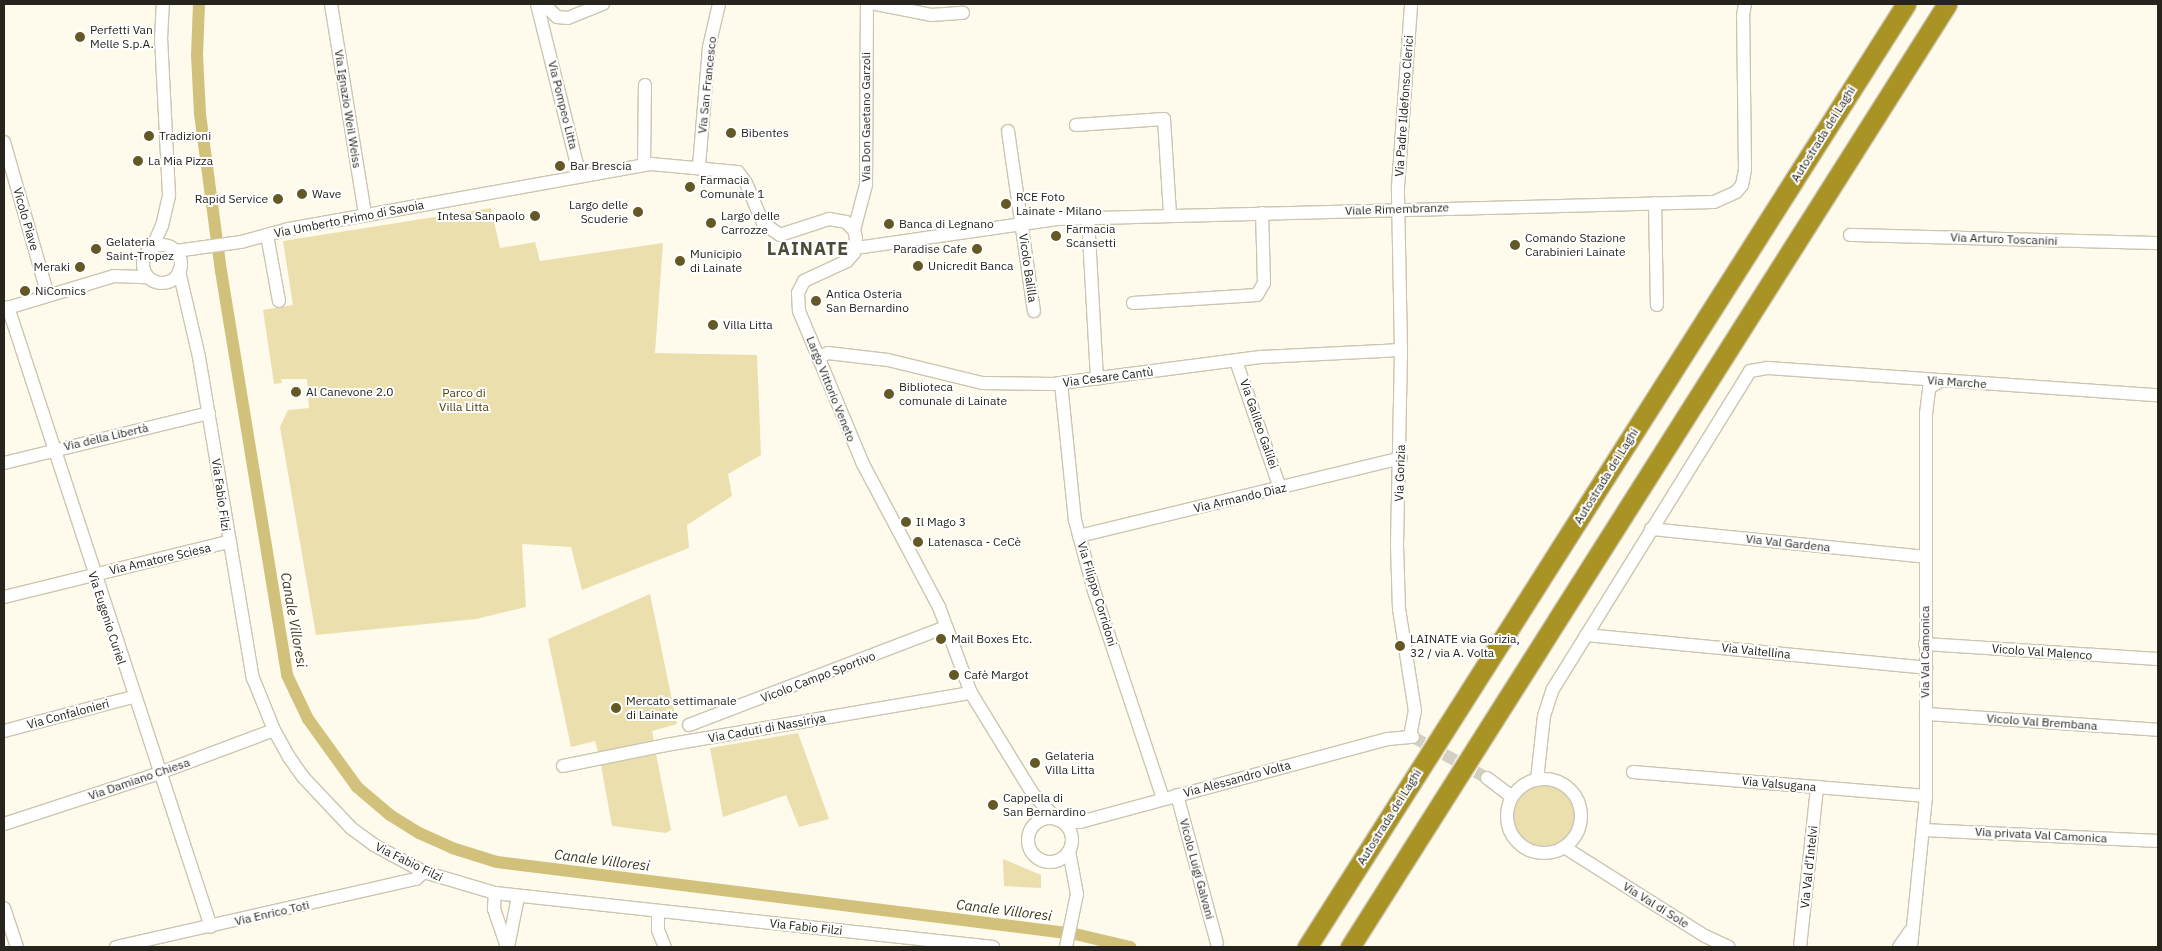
<!DOCTYPE html>
<meta charset="utf-8">
<style>
body{margin:0}
#map{position:relative;width:2162px;height:951px;overflow:hidden;background:#fefbed;font-family:"IBM Plex Sans",sans-serif}
div>[style]{position:absolute}
[style*='--x']{left:calc(var(--x)*1px);top:calc(var(--y)*1px);width:calc(var(--w)*1px);rotate:calc(var(--a)*1deg)}
.green>*{inset:0;background:#ebdfad}
.round{border-radius:50%}
.canal>*{height:12px;margin:-6px;padding:0 6px;transform-origin:6px;border-radius:6px;background:#d2c17b}
.minor-tunnel>*{height:12px;margin-top:-6px;transform-origin:0;background:repeating-linear-gradient(90deg,#d3d0c3 0 12px,transparent 0 18px)}
.roads{filter:drop-shadow(1px 0 #cbc6b0) drop-shadow(-1px 0 #cbc6b0) drop-shadow(0 1px #cbc6b0) drop-shadow(0 -1px #cbc6b0)}
.minor>*{height:12px;margin:-6px;padding:0 6px;transform-origin:6px;border-radius:6px;background:#fff}
.minor>.ring{margin:-6px;padding:0;box-sizing:content-box;background:none;border:12px solid #fff;border-radius:50%}
.highway>*{height:19px;margin:-9.5px;padding:0 9.5px;transform-origin:9.5px;border-radius:9.5px;background:#aa9325}
.dots>*{width:14px;height:14px;translate:-50% -50%;box-sizing:border-box;border:2px solid #fff;border-radius:50%}
span{translate:-50% -50%;white-space:nowrap;text-align:center;line-height:1.15;-webkit-text-stroke:4px #fff;paint-order:stroke}
.poi-label{font-size:12px;color:#26241c}
.left{translate:0 -50%;text-align:left}
.right{translate:-100% -50%;text-align:right}
.street-label{font-size:12px;color:#26241c}
.park-label{font-size:12px;color:#4c4107}
.water-label{font-size:14px;color:#3d3617;font-style:italic}
.district-label{font-size:18px;color:#4e4a36;font-weight:700;letter-spacing:1px}
.frame{position:absolute;inset:0;border:5px solid #26241c;pointer-events:none}
</style>
<div id="map">
<div class="green">
<i style="clip-path:polygon(491px 208px,500px 248px,535px 242px,540px 261px,663px 243px,655px 353px,757px 355px,761px 455px,728px 474px,732px 496px,687px 525px,689px 548px,582px 590px,571px 547px,522px 544px,526px 607px,476px 619px,316px 635px,280px 427px,288px 410px,309px 408px,307px 379px,281px 379px,282px 383px,274px 384px,263px 310px,293px 305px,283px 241px)"></i>
<i style="clip-path:polygon(650px 594px,677px 724px,652px 731px,654px 741px,598px 752px,595px 741px,571px 747px,548px 639px)"></i>
<i style="clip-path:polygon(798px 733px,829px 819px,799px 827px,786px 795px,723px 817px,710px 748px)"></i>
<i style="clip-path:polygon(656px 754px,671px 830px,666px 833px,612px 826px,601px 765px)"></i>
<i class="round" style="left:1511px;top:783px;width:64px;height:64px"></i>
<i style="clip-path:polygon(1003px 859px,1041px 875px,1041px 888px,1004px 886px)"></i>
</div>
<div class="canal">
<i style="--x:199;--y:4;--w:51;--a:92.2"></i>
<i style="--x:197;--y:55;--w:59;--a:87.1"></i>
<i style="--x:200;--y:114;--w:158;--a:82.4"></i>
<i style="--x:221;--y:271;--w:409;--a:80.7"></i>
<i style="--x:287;--y:675;--w:49;--a:64.5"></i>
<i style="--x:308;--y:719;--w:84;--a:54.2"></i>
<i style="--x:357;--y:787;--w:43;--a:40.3"></i>
<i style="--x:390;--y:815;--w:34;--a:32"></i>
<i style="--x:419;--y:833;--w:36;--a:24"></i>
<i style="--x:452;--y:848;--w:47;--a:17.3"></i>
<i style="--x:497;--y:862;--w:582;--a:7.1"></i>
<i style="--x:1075;--y:934;--w:57;--a:13.3"></i>
</div>
<div class="minor-tunnel">
<i style="--x:1413;--y:737;--w:85;--a:29"></i>
</div>
<div class="roads">
<div class="minor">
<i style="--x:331;--y:4;--w:214;--a:80.8"></i>
<i style="--x:537;--y:4;--w:178;--a:76"></i>
<i style="--x:876;--y:4;--w:56;--a:11.3"></i>
<i style="--x:931;--y:15;--w:32;--a:-4"></i>
<i style="--x:538;--y:8;--w:12;--a:9"></i>
<i style="--x:550;--y:10;--w:10;--a:45"></i>
<i style="--x:557;--y:17;--w:11;--a:5"></i>
<i style="--x:568;--y:18;--w:38;--a:-22"></i>
<i style="--x:1076;--y:125;--w:88;--a:-3.9"></i>
<i style="--x:1164;--y:119;--w:96;--a:86.4"></i>
<i style="--x:1008;--y:131;--w:182;--a:81.8"></i>
<i style="--x:4;--y:142;--w:159;--a:74"></i>
<i style="--x:644;--y:165;--w:80;--a:-89.3"></i>
<i style="--x:699;--y:166;--w:119;--a:-85.2"></i>
<i style="--x:709;--y:47;--w:44;--a:-76.9"></i>
<i style="--x:1655;--y:203;--w:102;--a:88.9"></i>
<i style="--x:1088;--y:218;--w:161;--a:86.8"></i>
<i style="--x:854;--y:230;--w:47;--a:-75.1"></i>
<i style="--x:866;--y:185;--w:181;--a:-89.7"></i>
<i style="--x:267;--y:235;--w:67;--a:79.7"></i>
<i style="--x:1850;--y:235;--w:308;--a:1.5"></i>
<i class="ring" style="left:143px;top:245px;width:26px;height:26px"></i>
<i style="--x:152;--y:248;--w:24;--a:-66"></i>
<i style="--x:162;--y:226;--w:32;--a:-77"></i>
<i style="--x:169;--y:195;--w:156;--a:-92.9"></i>
<i style="--x:161;--y:39;--w:35;--a:-87"></i>
<i style="--x:856;--y:248;--w:204;--a:-8.2"></i>
<i style="--x:1058;--y:219;--w:656;--a:-1.48"></i>
<i style="--x:1714;--y:202;--w:24;--a:-24"></i>
<i style="--x:1736;--y:192;--w:9;--a:-49"></i>
<i style="--x:1742;--y:185;--w:15;--a:-79"></i>
<i style="--x:1745;--y:170;--w:154;--a:-90.7"></i>
<i style="--x:1743;--y:16;--w:12;--a:-81"></i>
<i style="--x:176;--y:251;--w:66;--a:-7.9"></i>
<i style="--x:241;--y:242;--w:50;--a:-15.2"></i>
<i style="--x:289;--y:229;--w:368;--a:-10.2"></i>
<i style="--x:651;--y:164;--w:87;--a:5.3"></i>
<i style="--x:738;--y:172;--w:14;--a:54"></i>
<i style="--x:746;--y:183;--w:43;--a:67"></i>
<i style="--x:763;--y:223;--w:21;--a:35"></i>
<i style="--x:780;--y:235;--w:52;--a:-18.1"></i>
<i style="--x:829;--y:219;--w:17;--a:10"></i>
<i style="--x:846;--y:222;--w:11;--a:45"></i>
<i style="--x:854;--y:230;--w:8;--a:76"></i>
<i style="--x:856;--y:238;--w:15;--a:98"></i>
<i style="--x:854;--y:253;--w:11;--a:131"></i>
<i style="--x:847;--y:261;--w:47;--a:155.1"></i>
<i style="--x:804;--y:281;--w:13;--a:117"></i>
<i style="--x:798;--y:293;--w:18;--a:87"></i>
<i style="--x:799;--y:311;--w:166;--a:67.3"></i>
<i style="--x:863;--y:464;--w:162;--a:62"></i>
<i style="--x:939;--y:607;--w:92;--a:69.6"></i>
<i style="--x:971;--y:693;--w:119;--a:58.5"></i>
<i style="--x:1033;--y:794;--w:35;--a:47"></i>
<i style="--x:179;--y:271;--w:88;--a:76.9"></i>
<i style="--x:199;--y:357;--w:326;--a:80.5"></i>
<i style="--x:253;--y:678;--w:56;--a:68"></i>
<i style="--x:274;--y:730;--w:31;--a:61"></i>
<i style="--x:289;--y:757;--w:24;--a:55"></i>
<i style="--x:303;--y:777;--w:70;--a:46.7"></i>
<i style="--x:351;--y:828;--w:29;--a:36"></i>
<i style="--x:374;--y:845;--w:57;--a:28.4"></i>
<i style="--x:424;--y:872;--w:74;--a:16.5"></i>
<i style="--x:495;--y:893;--w:501;--a:6.19"></i>
<i style="--x:1133;--y:303;--w:124;--a:-3.7"></i>
<i style="--x:1257;--y:295;--w:14;--a:-60"></i>
<i style="--x:1264;--y:283;--w:70;--a:-91.6"></i>
<i style="--x:8;--y:307;--w:652;--a:71.87"></i>
<i style="--x:4;--y:309;--w:115;--a:-16.7"></i>
<i style="--x:114;--y:276;--w:33;--a:2"></i>
<i style="--x:818;--y:358;--w:11;--a:-27"></i>
<i style="--x:828;--y:353;--w:60;--a:6.7"></i>
<i style="--x:888;--y:360;--w:97;--a:13.7"></i>
<i style="--x:982;--y:383;--w:71;--a:0.8"></i>
<i style="--x:1053;--y:384;--w:211;--a:-7.4"></i>
<i style="--x:1262;--y:357;--w:139;--a:-2.9"></i>
<i style="--x:1236;--y:361;--w:134;--a:70.9"></i>
<i style="--x:1061;--y:383;--w:138;--a:84.2"></i>
<i style="--x:1075;--y:520;--w:73;--a:75"></i>
<i style="--x:1094;--y:591;--w:219;--a:71.6"></i>
<i style="--x:4;--y:463;--w:211;--a:-13.7"></i>
<i style="--x:1651;--y:529;--w:275;--a:5.8"></i>
<i style="--x:1079;--y:536;--w:331;--a:-13.6"></i>
<i style="--x:4;--y:597;--w:231;--a:-13.8"></i>
<i style="--x:1586;--y:635;--w:342;--a:5.5"></i>
<i style="--x:1925;--y:644;--w:233;--a:3.7"></i>
<i style="--x:1926;--y:714;--w:233;--a:3.9"></i>
<i style="--x:689;--y:725;--w:275;--a:-20.9"></i>
<i style="--x:4;--y:731;--w:133;--a:-14.8"></i>
<i style="--x:1410;--y:736;--w:25;--a:-79"></i>
<i style="--x:1415;--y:711;--w:103;--a:-98.9"></i>
<i style="--x:1399;--y:609;--w:65;--a:-91.8"></i>
<i style="--x:1397;--y:544;--w:194;--a:-88.8"></i>
<i style="--x:1401;--y:350;--w:163;--a:-91.1"></i>
<i style="--x:1398;--y:187;--w:183;--a:-85.9"></i>
<i style="--x:563;--y:766;--w:105;--a:-11.5"></i>
<i style="--x:666;--y:745;--w:309;--a:-9.7"></i>
<i style="--x:1633;--y:772;--w:294;--a:4.7"></i>
<i style="--x:1487;--y:778;--w:31;--a:37"></i>
<i class="ring" style="left:1507px;top:779px;width:62px;height:62px"></i>
<i style="--x:1537;--y:780;--w:64;--a:-83.8"></i>
<i style="--x:1544;--y:716;--w:28;--a:-72"></i>
<i style="--x:1553;--y:689;--w:374;--a:-58.2"></i>
<i style="--x:1750;--y:371;--w:17;--a:-10"></i>
<i style="--x:1767;--y:368;--w:392;--a:4"></i>
<i style="--x:1177;--y:795;--w:153;--a:74.9"></i>
<i class="ring" style="left:1028px;top:818px;width:32px;height:32px"></i>
<i style="--x:1061;--y:821;--w:19;--a:3"></i>
<i style="--x:1080;--y:822;--w:319;--a:-15.1"></i>
<i style="--x:1388;--y:739;--w:25;--a:-5"></i>
<i style="--x:4;--y:824;--w:155;--a:-18.1"></i>
<i style="--x:151;--y:776;--w:131;--a:-20.5"></i>
<i style="--x:1923;--y:830;--w:235;--a:2.7"></i>
<i style="--x:1564;--y:847;--w:167;--a:32.3"></i>
<i style="--x:1705;--y:936;--w:26;--a:25"></i>
<i style="--x:495;--y:893;--w:16;--a:94"></i>
<i style="--x:494;--y:909;--w:40;--a:71.1"></i>
<i style="--x:4;--y:908;--w:41;--a:71.6"></i>
<i style="--x:658;--y:911;--w:19;--a:90"></i>
<i style="--x:658;--y:930;--w:18;--a:68"></i>
<i style="--x:116;--y:947;--w:308;--a:-12.8"></i>
<i style="--x:416;--y:879;--w:11;--a:-41"></i>
<i style="--x:508;--y:947;--w:51;--a:-78.7"></i>
<i style="--x:1066;--y:947;--w:54;--a:-78.3"></i>
<i style="--x:1077;--y:894;--w:44;--a:-100.5"></i>
<i style="--x:1800;--y:947;--w:161;--a:-83.9"></i>
<i style="--x:1899;--y:947;--w:19;--a:-55"></i>
<i style="--x:1911;--y:947;--w:152;--a:-84.3"></i>
<i style="--x:1926;--y:796;--w:382;--a:-90"></i>
<i style="--x:1926;--y:414;--w:26;--a:-83"></i>
<i style="--x:1929;--y:388;--w:13;--a:-32"></i>
</div>
<div class="highway">
<i style="--x:1307;--y:947;--w:1117;--a:-57.58"></i>
<i style="--x:1350;--y:947;--w:1116;--a:-57.66"></i>
</div>
</div>
<div class="dots">
<i style="left:80px;top:37px;background:#645825"></i>
<i style="left:731px;top:133px;background:#645825"></i>
<i style="left:149px;top:136px;background:#645825"></i>
<i style="left:138px;top:161px;background:#645825"></i>
<i style="left:560px;top:166px;background:#645825"></i>
<i style="left:690px;top:187px;background:#645825"></i>
<i style="left:302px;top:194px;background:#645825"></i>
<i style="left:278px;top:199px;background:#645825"></i>
<i style="left:1006px;top:204px;background:#645825"></i>
<i style="left:638px;top:212px;background:#645825"></i>
<i style="left:535px;top:216px;background:#645825"></i>
<i style="left:711px;top:223px;background:#645825"></i>
<i style="left:889px;top:224px;background:#645825"></i>
<i style="left:1056px;top:236px;background:#645825"></i>
<i style="left:1515px;top:245px;background:#645825"></i>
<i style="left:96px;top:249px;background:#645825"></i>
<i style="left:977px;top:249px;background:#645825"></i>
<i style="left:680px;top:261px;background:#645825"></i>
<i style="left:918px;top:266px;background:#645825"></i>
<i style="left:80px;top:267px;background:#645825"></i>
<i style="left:25px;top:291px;background:#645825"></i>
<i style="left:816px;top:301px;background:#645825"></i>
<i style="left:713px;top:325px;background:#645825"></i>
<i style="left:296px;top:392px;background:#645825"></i>
<i style="left:889px;top:394px;background:#645825"></i>
<i style="left:906px;top:522px;background:#645825"></i>
<i style="left:918px;top:542px;background:#645825"></i>
<i style="left:941px;top:639px;background:#645825"></i>
<i style="left:1400px;top:646px;background:#645825"></i>
<i style="left:954px;top:675px;background:#645825"></i>
<i style="left:616px;top:708px;background:#645825"></i>
<i style="left:1035px;top:763px;background:#645825"></i>
<i style="left:993px;top:805px;background:#645825"></i>
</div>
<div class="poi-label">
<span class="left" style="left:90px;top:37px">Perfetti Van<br>Melle S.p.A.</span>
<span class="left" style="left:741px;top:133px">Bibentes</span>
<span class="left" style="left:159px;top:136px">Tradizioni</span>
<span class="left" style="left:148px;top:161px">La Mia Pizza</span>
<span class="left" style="left:570px;top:166px">Bar Brescia</span>
<span class="left" style="left:700px;top:187px">Farmacia<br>Comunale 1</span>
<span class="left" style="left:312px;top:194px">Wave</span>
<span class="left" style="left:1016px;top:204px">RCE Foto<br>Lainate - Milano</span>
<span class="right" style="left:268px;top:199px">Rapid Service</span>
<span class="right" style="left:628px;top:212px">Largo delle<br>Scuderie</span>
<span class="right" style="left:525px;top:216px">Intesa Sanpaolo</span>
<span class="left" style="left:721px;top:223px">Largo delle<br>Carrozze</span>
<span class="left" style="left:899px;top:224px">Banca di Legnano</span>
<span class="left" style="left:1066px;top:236px">Farmacia<br>Scansetti</span>
<span class="left" style="left:1525px;top:245px">Comando Stazione<br>Carabinieri Lainate</span>
<span class="left" style="left:106px;top:249px">Gelateria<br>Saint-Tropez</span>
<span class="right" style="left:967px;top:249px">Paradise Cafe</span>
<span class="left" style="left:690px;top:261px">Municipio<br>di Lainate</span>
<span class="left" style="left:928px;top:266px">Unicredit Banca</span>
<span class="right" style="left:70px;top:267px">Meraki</span>
<span class="left" style="left:35px;top:291px">NiComics</span>
<span class="left" style="left:826px;top:301px">Antica Osteria<br>San Bernardino</span>
<span class="left" style="left:723px;top:325px">Villa Litta</span>
<span class="left" style="left:899px;top:394px">Biblioteca<br>comunale di Lainate</span>
<span class="left" style="left:306px;top:392px">Al Canevone 2.0</span>
<span class="left" style="left:916px;top:522px">Il Mago 3</span>
<span class="left" style="left:928px;top:542px">Latenasca - CeCè</span>
<span class="left" style="left:951px;top:639px">Mail Boxes Etc.</span>
<span class="left" style="left:1410px;top:646px">LAINATE via Gorizia,<br>32 / via A. Volta</span>
<span class="left" style="left:964px;top:675px">Cafè Margot</span>
<span class="left" style="left:626px;top:708px">Mercato settimanale<br>di Lainate</span>
<span class="left" style="left:1045px;top:763px">Gelateria<br>Villa Litta</span>
<span class="left" style="left:1003px;top:805px">Cappella di<br>San Bernardino</span>
</div>
<div class="street-label">
<span style="left:707px;top:85px;rotate:-84deg">Via San Francesco</span>
<span style="left:563px;top:105px;rotate:76deg">Via Pompeo Litta</span>
<span style="left:1404px;top:106px;rotate:-86deg">Via Padre Ildefonso Clerici</span>
<span style="left:348px;top:109px;rotate:81deg">Via Ignazio Weil Weiss</span>
<span style="left:866px;top:117px;rotate:-90deg">Via Don Gaetano Garzoli</span>
<span style="left:1823px;top:134px;rotate:-58deg">Autostrada dei Laghi</span>
<span style="left:1397px;top:209px;rotate:-2deg">Viale Rimembranze</span>
<span style="left:26px;top:219px;rotate:74deg">Vicolo Piave</span>
<span style="left:349px;top:219px;rotate:-11deg">Via Umberto Primo di Savoia</span>
<span style="left:2004px;top:239px;rotate:2deg">Via Arturo Toscanini</span>
<span style="left:1028px;top:268px;rotate:82deg">Vicolo Balilla</span>
<span style="left:1108px;top:377px;rotate:-7deg">Via Cesare Cantù</span>
<span style="left:1957px;top:382px;rotate:4deg">Via Marche</span>
<span style="left:831px;top:389px;rotate:68deg">Largo Vittorio Veneto</span>
<span style="left:1259px;top:424px;rotate:71deg">Via Galileo Galilei</span>
<span style="left:106px;top:437px;rotate:-13deg">Via della Libertà</span>
<span style="left:1400px;top:473px;rotate:-88deg">Via Gorizia</span>
<span style="left:1606px;top:476px;rotate:-58deg">Autostrada dei Laghi</span>
<span style="left:221px;top:495px;rotate:82deg">Via Fabio Filzi</span>
<span style="left:1240px;top:498px;rotate:-13deg">Via Armando Diaz</span>
<span style="left:1788px;top:543px;rotate:6deg">Via Val Gardena</span>
<span style="left:160px;top:559px;rotate:-13deg">Via Amatore Sciesa</span>
<span style="left:1097px;top:594px;rotate:73deg">Via Filippo Corridoni</span>
<span style="left:107px;top:618px;rotate:72deg">Via Eugenio Curiel</span>
<span style="left:1756px;top:651px;rotate:6deg">Via Valtellina</span>
<span style="left:1925px;top:652px;rotate:-90deg">Via Val Camonica</span>
<span style="left:2042px;top:652px;rotate:4deg">Vicolo Val Malenco</span>
<span style="left:818px;top:677px;rotate:-21deg">Vicolo Campo Sportivo</span>
<span style="left:68px;top:714px;rotate:-15deg">Via Confalonieri</span>
<span style="left:2042px;top:722px;rotate:4deg">Vicolo Val Brembana</span>
<span style="left:767px;top:728px;rotate:-10deg">Via Caduti di Nassiriya</span>
<span style="left:139px;top:779px;rotate:-19deg">Via Damiano Chiesa</span>
<span style="left:1237px;top:779px;rotate:-15deg">Via Alessandro Volta</span>
<span style="left:1779px;top:784px;rotate:5deg">Via Valsugana</span>
<span style="left:1389px;top:817px;rotate:-58deg">Autostrada dei Laghi</span>
<span style="left:2041px;top:835px;rotate:3deg">Via privata Val Camonica</span>
<span style="left:409px;top:862px;rotate:26deg">Via Fabio Filzi</span>
<span style="left:1809px;top:867px;rotate:-84deg">Via Val d'Intelvi</span>
<span style="left:1197px;top:869px;rotate:75deg">Vicolo Luigi Galvani</span>
<span style="left:1656px;top:905px;rotate:32deg">Via Val di Sole</span>
<span style="left:272px;top:913px;rotate:-13deg">Via Enrico Toti</span>
<span style="left:806px;top:927px;rotate:6deg">Via Fabio Filzi</span>
</div>
<div class="park-label">
<span style="left:464px;top:400px">Parco di<br>Villa Litta</span>
</div>
<div class="water-label">
<span style="left:294px;top:620px;rotate:80deg">Canale Villoresi</span>
<span style="left:602px;top:860px;rotate:7deg">Canale Villoresi</span>
<span style="left:1004px;top:910px;rotate:7deg">Canale Villoresi</span>
</div>
<div class="district-label">
<span style="left:808px;top:249px">LAINATE</span>
</div>
<div class="frame"></div>
</div>
